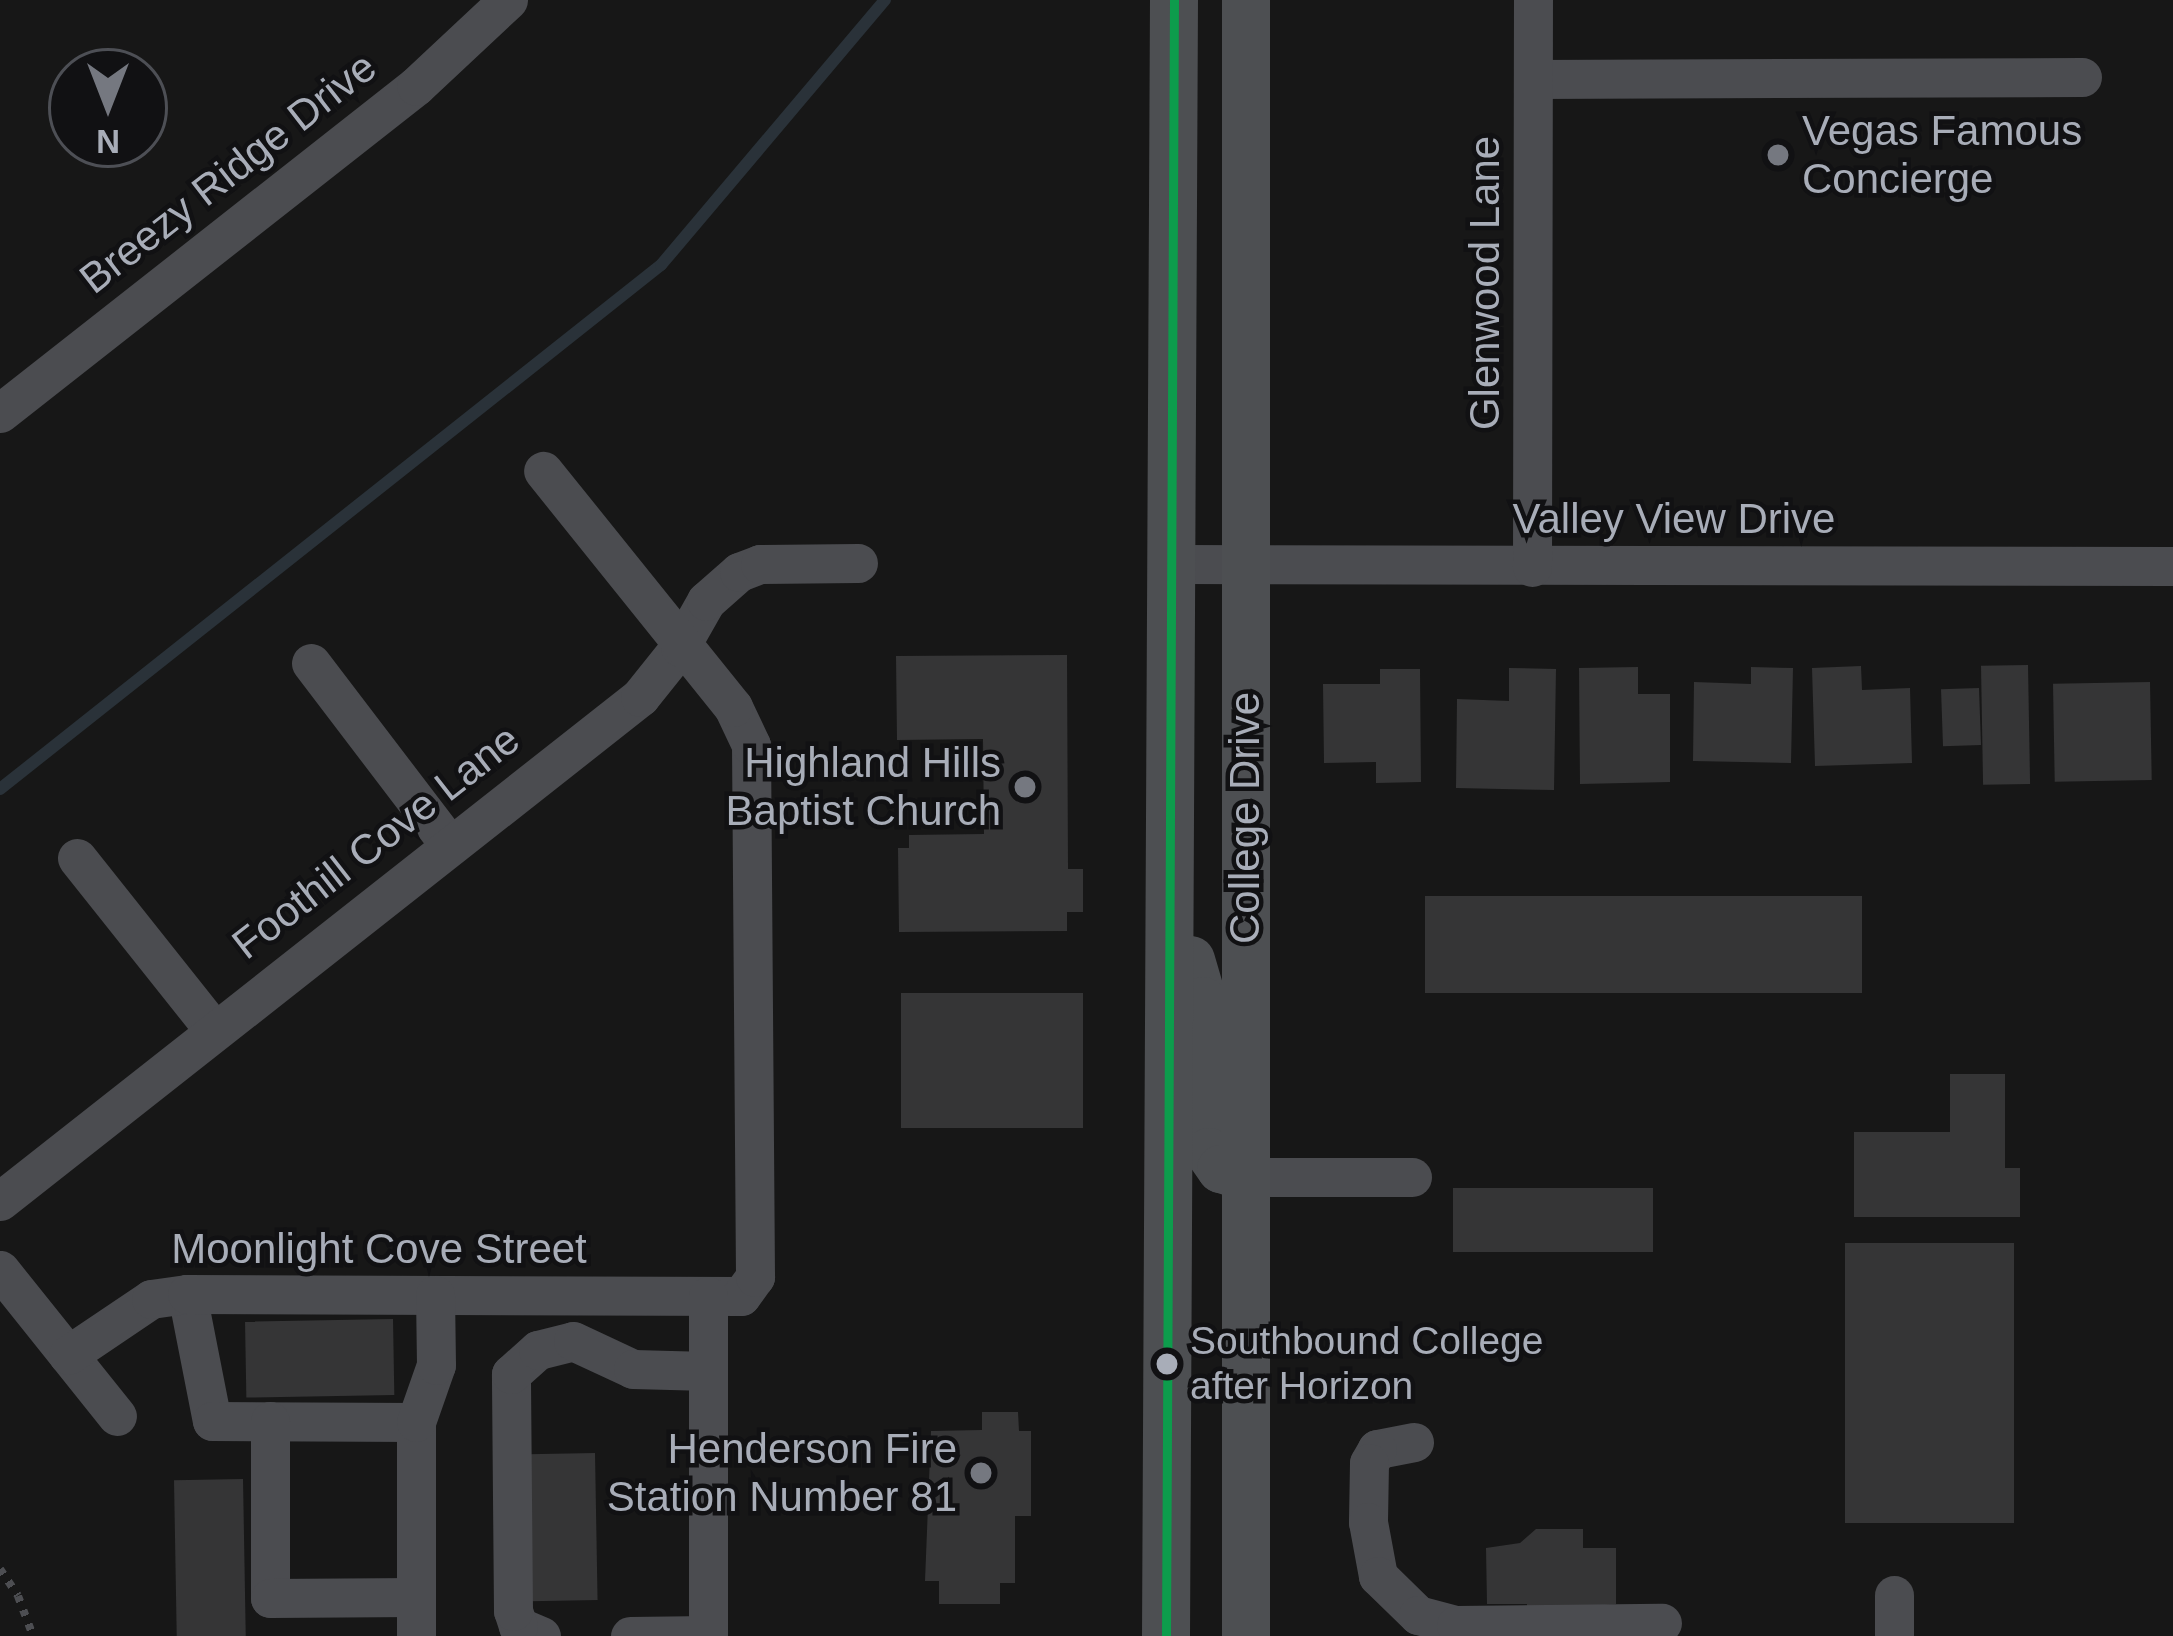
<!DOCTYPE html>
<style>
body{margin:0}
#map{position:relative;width:2173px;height:1636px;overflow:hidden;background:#171717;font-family:Helvetica,sans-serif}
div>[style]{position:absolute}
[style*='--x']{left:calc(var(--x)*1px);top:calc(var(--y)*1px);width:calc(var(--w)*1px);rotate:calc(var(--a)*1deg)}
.stream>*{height:12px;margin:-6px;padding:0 6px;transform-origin:6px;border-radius:6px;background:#2a3239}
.building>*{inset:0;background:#353536;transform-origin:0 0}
.path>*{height:8px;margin-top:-4px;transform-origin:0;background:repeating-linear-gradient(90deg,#4d4e52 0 6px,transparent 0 15px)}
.minor>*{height:39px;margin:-19.5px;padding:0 19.5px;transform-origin:19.5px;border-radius:19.5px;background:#4b4c50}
.major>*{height:48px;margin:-24px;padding:0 24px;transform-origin:24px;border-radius:24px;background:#4d4f52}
.bus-1>*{height:9px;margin:-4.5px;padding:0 4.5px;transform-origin:4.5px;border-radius:4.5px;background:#0d9c4c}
.dots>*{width:33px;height:33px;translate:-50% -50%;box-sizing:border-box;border:6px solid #111113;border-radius:50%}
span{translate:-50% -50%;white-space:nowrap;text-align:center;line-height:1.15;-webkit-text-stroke:9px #111113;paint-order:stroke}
.bus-label{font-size:39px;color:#a8adb8}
.left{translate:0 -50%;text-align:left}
.poi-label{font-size:42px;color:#a8adb8}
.right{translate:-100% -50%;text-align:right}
.street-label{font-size:42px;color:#a8adb8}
.north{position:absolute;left:48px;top:48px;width:120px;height:120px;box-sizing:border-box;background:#111113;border:3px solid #4d4f55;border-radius:50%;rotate:180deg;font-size:33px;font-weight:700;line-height:48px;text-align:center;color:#a8adb8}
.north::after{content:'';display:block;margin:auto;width:42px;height:54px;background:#757880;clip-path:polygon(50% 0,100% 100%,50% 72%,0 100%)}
</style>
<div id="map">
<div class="stream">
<i style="--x:0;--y:789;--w:844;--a:-38.41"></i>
<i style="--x:661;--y:265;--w:347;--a:-49.8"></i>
</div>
<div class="building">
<i style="clip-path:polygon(1067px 655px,1068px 869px,1083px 869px,1083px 912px,1067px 912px,1067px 931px,899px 932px,898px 848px,909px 848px,909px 835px,984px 834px,983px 739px,897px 740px,896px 656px)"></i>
<i style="left:2028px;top:665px;width:119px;height:47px;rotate:89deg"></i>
<i style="clip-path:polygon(1861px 666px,1862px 690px,1910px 688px,1912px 763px,1815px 766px,1812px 668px)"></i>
<i style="clip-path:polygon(1638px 667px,1638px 694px,1670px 694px,1670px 782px,1580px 784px,1579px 668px)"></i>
<i style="clip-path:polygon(1751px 667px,1793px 668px,1791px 763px,1693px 761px,1694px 682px,1751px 684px)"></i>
<i style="clip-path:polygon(1509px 668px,1556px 669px,1554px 790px,1456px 788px,1457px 699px,1509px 701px)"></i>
<i style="clip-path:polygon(1380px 669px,1420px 669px,1421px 782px,1376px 783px,1376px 762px,1324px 763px,1323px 684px,1380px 684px)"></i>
<i style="left:2150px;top:682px;width:98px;height:97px;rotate:89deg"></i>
<i style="left:1979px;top:688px;width:57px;height:38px;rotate:88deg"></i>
<i style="left:1862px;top:896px;width:97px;height:437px;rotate:90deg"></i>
<i style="left:901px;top:993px;width:182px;height:135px"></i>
<i style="clip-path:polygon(1950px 1074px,2005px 1074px,2005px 1168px,2020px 1168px,2020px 1217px,1854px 1217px,1854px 1132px,1950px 1132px)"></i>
<i style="left:1653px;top:1188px;width:64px;height:200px;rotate:90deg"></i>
<i style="left:1845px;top:1243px;width:169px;height:280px"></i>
<i style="left:393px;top:1319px;width:76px;height:148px;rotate:89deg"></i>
<i style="clip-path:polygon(982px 1412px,1018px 1412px,1019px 1431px,1031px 1431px,1031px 1516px,1015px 1516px,1015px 1583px,1000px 1583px,1000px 1604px,939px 1604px,939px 1581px,925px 1581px,931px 1431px,982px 1430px)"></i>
<i style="left:595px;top:1453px;width:147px;height:67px;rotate:89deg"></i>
<i style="left:243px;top:1479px;width:157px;height:69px;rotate:89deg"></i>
<i style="clip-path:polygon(1536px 1529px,1583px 1529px,1583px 1548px,1616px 1548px,1616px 1604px,1527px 1612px,1527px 1604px,1487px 1604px,1486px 1548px,1520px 1543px)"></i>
</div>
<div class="path">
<i style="--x:0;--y:1569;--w:32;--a:56"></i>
<i style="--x:18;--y:1596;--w:43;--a:69.4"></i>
</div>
<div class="minor">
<i style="--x:1534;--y:79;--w:548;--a:-0.21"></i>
<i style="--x:0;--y:413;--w:529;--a:-38.17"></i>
<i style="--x:416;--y:86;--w:126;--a:-43.1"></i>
<i style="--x:1175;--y:564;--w:998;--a:0.11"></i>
<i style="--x:1532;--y:567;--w:567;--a:-89.9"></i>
<i style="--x:311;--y:663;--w:228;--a:52.7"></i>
<i style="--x:77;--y:858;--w:220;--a:51.5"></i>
<i style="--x:1246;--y:1177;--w:166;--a:0"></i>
<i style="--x:0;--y:1201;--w:815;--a:-38.22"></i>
<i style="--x:640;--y:697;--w:64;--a:-51.3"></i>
<i style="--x:680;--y:647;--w:53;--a:-60.5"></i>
<i style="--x:706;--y:601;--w:44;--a:-41.3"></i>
<i style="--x:739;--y:572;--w:22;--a:-21"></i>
<i style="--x:760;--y:564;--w:98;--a:-0.6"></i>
<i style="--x:0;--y:1270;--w:187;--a:51.3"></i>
<i style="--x:187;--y:1294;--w:129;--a:78.9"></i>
<i style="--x:212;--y:1421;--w:204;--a:0.3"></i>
<i style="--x:68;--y:1355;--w:100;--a:-34"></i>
<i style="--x:151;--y:1299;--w:36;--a:-8"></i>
<i style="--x:187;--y:1294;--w:554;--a:0.21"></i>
<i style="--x:741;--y:1296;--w:24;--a:-54"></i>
<i style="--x:755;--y:1277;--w:532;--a:-90.43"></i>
<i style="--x:751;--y:745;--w:42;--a:-115.3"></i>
<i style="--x:733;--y:707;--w:303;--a:-128.8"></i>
<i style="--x:270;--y:1421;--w:177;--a:90"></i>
<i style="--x:270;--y:1598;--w:146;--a:-0.4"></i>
<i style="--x:1414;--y:1442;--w:38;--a:169"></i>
<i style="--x:1377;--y:1449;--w:16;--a:120"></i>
<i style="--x:1369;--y:1463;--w:59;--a:91"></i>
<i style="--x:1368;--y:1522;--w:55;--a:79.5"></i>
<i style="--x:1378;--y:1576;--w:56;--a:44.3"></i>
<i style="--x:1418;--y:1615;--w:39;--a:15"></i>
<i style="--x:1456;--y:1625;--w:206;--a:-0.6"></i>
<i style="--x:416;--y:1636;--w:214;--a:-90"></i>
<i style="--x:416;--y:1422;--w:60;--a:-70.7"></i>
<i style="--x:436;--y:1365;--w:70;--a:-90.8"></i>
<i style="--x:541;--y:1636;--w:25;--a:-157"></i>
<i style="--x:518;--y:1626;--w:16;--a:-108"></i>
<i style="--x:513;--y:1611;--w:237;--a:-90.5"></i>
<i style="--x:511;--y:1374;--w:36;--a:-42"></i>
<i style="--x:538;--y:1350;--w:36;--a:-14"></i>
<i style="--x:573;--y:1341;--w:66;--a:25"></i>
<i style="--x:633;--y:1369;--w:75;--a:1.5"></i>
<i style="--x:630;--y:1636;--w:78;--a:-0.7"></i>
<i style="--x:708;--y:1636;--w:340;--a:-90"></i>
<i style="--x:1894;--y:1636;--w:41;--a:-90"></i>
</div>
<div class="major">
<i style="--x:1191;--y:960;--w:43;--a:73.7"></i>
<i style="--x:1203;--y:1001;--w:151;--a:87.7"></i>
<i style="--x:1209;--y:1152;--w:21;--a:55"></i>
<i style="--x:1221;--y:1169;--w:26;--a:18"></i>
<i style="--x:1166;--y:1636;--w:1636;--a:-89.72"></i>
<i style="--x:1246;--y:1636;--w:1636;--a:-90"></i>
</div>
<div class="bus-1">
<i style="--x:1166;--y:1636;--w:1636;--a:-89.72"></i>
</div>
<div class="dots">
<i style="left:1778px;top:155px;background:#757880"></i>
<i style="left:1025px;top:787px;background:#757880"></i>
<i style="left:1167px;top:1364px;background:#a8adb8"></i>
<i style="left:981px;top:1473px;background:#757880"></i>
</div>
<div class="bus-label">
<span class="left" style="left:1190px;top:1364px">Southbound College<br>after Horizon</span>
</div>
<div class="poi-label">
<span class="left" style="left:1802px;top:155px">Vegas Famous<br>Concierge</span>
<span class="right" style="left:1001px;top:787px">Highland Hills<br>Baptist Church</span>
<span class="right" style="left:957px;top:1473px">Henderson Fire<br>Station Number 81</span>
</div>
<div class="street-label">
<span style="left:228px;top:173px;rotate:-38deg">Breezy Ridge Drive</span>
<span style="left:1485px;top:283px;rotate:-90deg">Glenwood Lane</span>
<span style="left:1674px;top:519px">Valley View Drive</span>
<span style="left:1245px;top:818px;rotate:-90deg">College Drive</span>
<span style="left:376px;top:842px;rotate:-38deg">Foothill Cove Lane</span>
<span style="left:379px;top:1249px">Moonlight Cove Street</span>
</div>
<div class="north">N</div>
</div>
